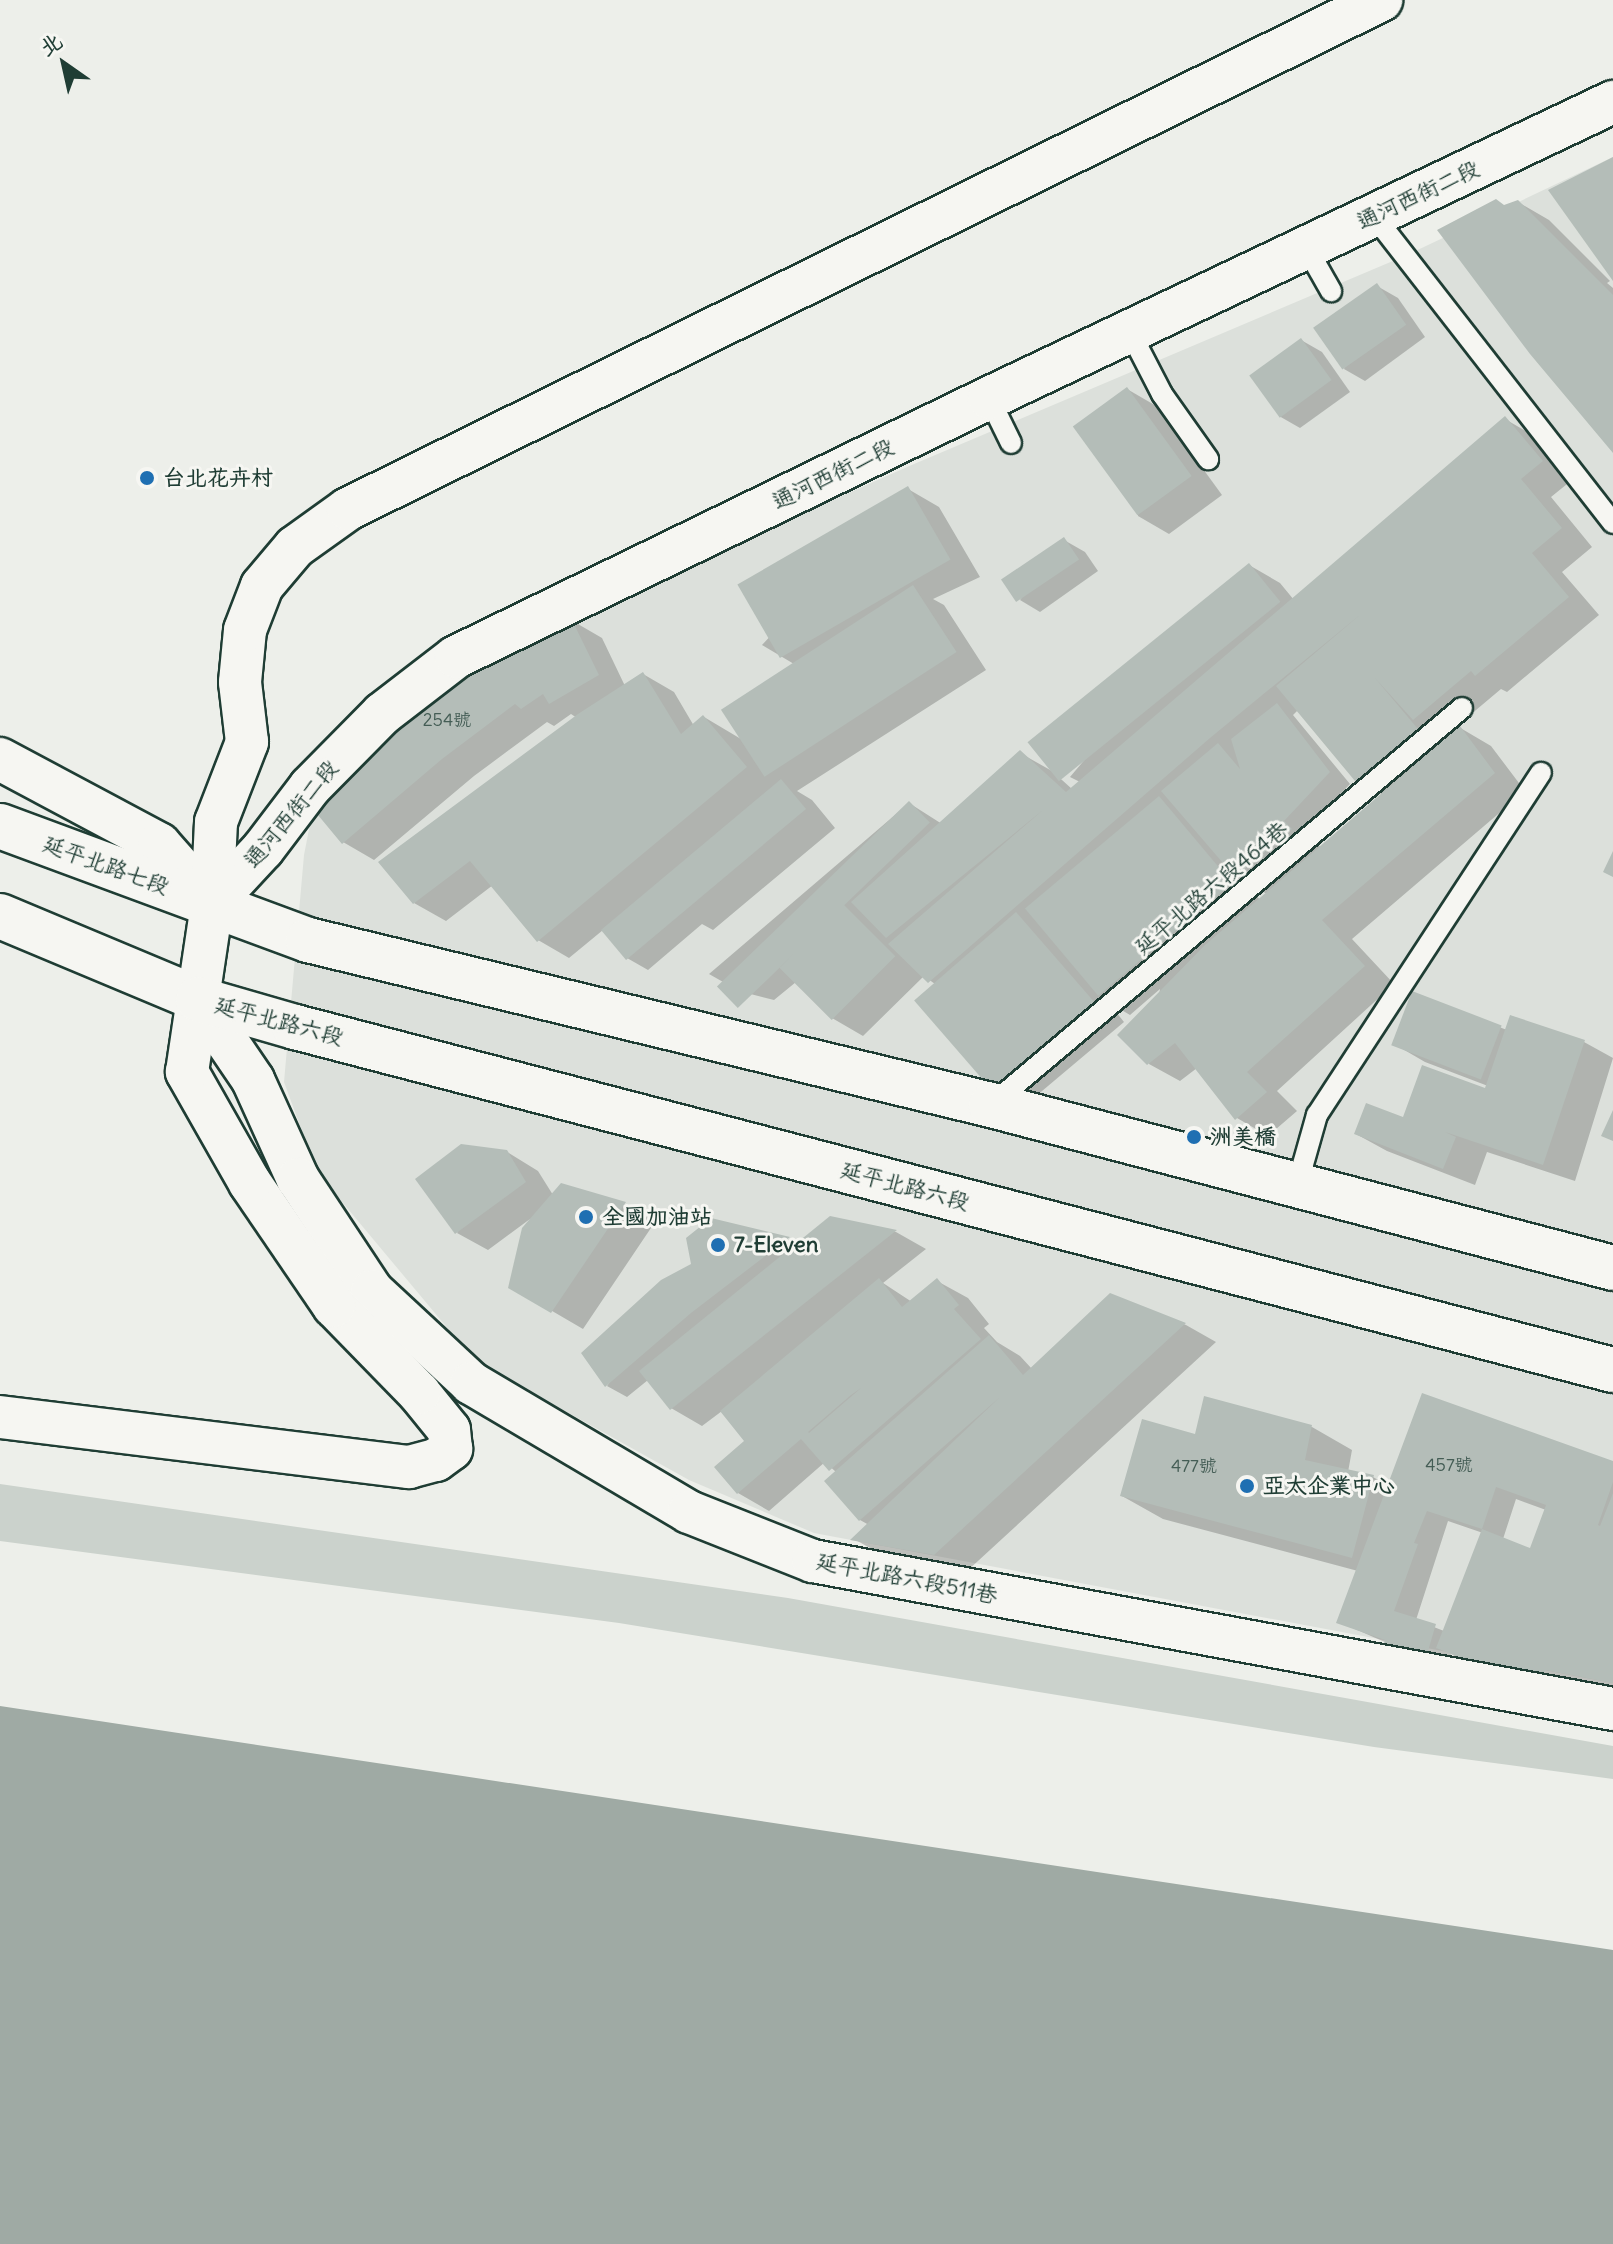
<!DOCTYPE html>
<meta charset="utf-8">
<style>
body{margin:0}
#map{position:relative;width:1613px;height:2244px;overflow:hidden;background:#edefea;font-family:Delius,"LXGW WenKai TC",sans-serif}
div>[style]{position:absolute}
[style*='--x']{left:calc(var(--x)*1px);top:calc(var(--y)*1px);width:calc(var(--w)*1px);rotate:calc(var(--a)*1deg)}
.built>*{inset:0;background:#dce0db}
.green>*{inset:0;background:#cbd2cc}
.water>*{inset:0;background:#9faaa4}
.shadow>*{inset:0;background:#0003}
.building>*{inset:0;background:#b4bdb8;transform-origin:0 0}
.roads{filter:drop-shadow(2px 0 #1f3d34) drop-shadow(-2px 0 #1f3d34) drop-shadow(0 2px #1f3d34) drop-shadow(0 -2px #1f3d34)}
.lane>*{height:20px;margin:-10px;padding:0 10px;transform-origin:10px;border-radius:10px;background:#f6f6f2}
.street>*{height:42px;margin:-21px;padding:0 21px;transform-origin:21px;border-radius:21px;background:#f6f6f2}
.secondary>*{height:44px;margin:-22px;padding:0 22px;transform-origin:22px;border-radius:22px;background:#f6f6f2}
.dots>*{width:22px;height:22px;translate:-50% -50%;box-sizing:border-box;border:4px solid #f6f6f2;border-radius:50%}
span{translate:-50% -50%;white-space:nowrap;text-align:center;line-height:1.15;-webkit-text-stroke:6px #f6f6f2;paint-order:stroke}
.number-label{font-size:18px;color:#445d55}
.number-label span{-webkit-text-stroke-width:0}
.street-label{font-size:22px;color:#1f3d34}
.poi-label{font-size:22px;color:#1f3d34;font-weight:700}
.left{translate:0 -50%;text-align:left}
.north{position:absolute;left:24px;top:24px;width:80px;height:80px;-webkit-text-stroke:6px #f6f6f2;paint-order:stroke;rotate:326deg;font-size:22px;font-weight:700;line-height:32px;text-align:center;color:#1f3d34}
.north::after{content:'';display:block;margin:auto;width:28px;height:36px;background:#1f3d34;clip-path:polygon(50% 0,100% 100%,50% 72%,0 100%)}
</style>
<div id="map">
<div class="built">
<i style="clip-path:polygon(1613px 157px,1613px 1683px,814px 1533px,689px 1480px,475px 1361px,317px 1172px,284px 1082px,304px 855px,313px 809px,415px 706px,527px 635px,914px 464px,1407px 255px)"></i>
</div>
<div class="green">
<i style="clip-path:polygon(0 1484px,788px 1598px,1613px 1746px,1613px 1779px,1374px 1747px,619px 1623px,0 1541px)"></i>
</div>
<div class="water">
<i style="clip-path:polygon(0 1706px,1613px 1950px,1613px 2244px,0 2244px)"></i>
</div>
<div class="shadow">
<i style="clip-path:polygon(1518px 202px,1549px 220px,1610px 281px,1607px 283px,1613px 288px,1613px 449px,1505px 206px)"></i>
<i style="clip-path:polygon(1377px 286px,1398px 298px,1425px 337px,1365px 381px,1344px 369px)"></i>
<i style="clip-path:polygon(1301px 340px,1322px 352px,1350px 392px,1300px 428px,1279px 416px)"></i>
<i style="clip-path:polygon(1127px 389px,1158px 407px,1222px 495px,1169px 534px,1138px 516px)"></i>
<i style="clip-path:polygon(evenodd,1505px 419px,1536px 437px,1572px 480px,1551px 497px,1592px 547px,1562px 572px,1599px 615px,1507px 692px,1501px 689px,1457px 726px,1491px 746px,1525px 791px,1352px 939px,1394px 984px,1277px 1091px,1297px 1111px,1268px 1136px,1237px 1118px,1197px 1068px,1180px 1081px,1149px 1064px,1160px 989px,1130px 1015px,1108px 1002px,1124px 1022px,1029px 1102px,998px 1084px,935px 984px,924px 976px,863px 1036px,832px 1018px,796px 982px,774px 1000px,739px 991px,709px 974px,909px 803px,942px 824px,1020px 753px,1052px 771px,1072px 789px,1080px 782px,1070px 777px,1249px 565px,1280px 583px,1294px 600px,1505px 419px,1298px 710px,1357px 780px,1383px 795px,1321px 848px,1306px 830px,1350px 784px,1293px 715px,1298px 710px,1505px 419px,1433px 730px,1449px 739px,1443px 743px,1433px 730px,1505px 419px,1244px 881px,1267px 894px,1260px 900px,1244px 881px)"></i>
<i style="clip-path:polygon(908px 489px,939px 507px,980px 577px,933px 599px,944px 605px,986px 670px,797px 791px,812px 800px,835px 828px,713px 930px,702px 924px,648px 970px,627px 958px,603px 930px,569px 958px,538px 940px,493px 885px,446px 921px,414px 903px,577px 718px,571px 714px,554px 726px,547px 722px,474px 776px,374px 860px,343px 842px,571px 620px,602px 638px,625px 686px,643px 674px,674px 692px,694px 726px,704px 717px,741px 739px,794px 664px,762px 645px)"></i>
<i style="clip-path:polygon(1064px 540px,1085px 552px,1098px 571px,1040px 612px,1020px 600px)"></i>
<i style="clip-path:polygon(1413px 994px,1507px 1030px,1584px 1042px,1613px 1058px,1575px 1181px,1487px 1152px,1475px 1185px,1387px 1151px,1356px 1134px,1486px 1090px,1488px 1086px,1425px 1062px,1394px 1044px)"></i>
<i style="clip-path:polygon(507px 1152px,538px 1171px,553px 1195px,561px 1185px,625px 1204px,655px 1222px,583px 1329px,511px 1287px,530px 1219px,488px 1250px,457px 1233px)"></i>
<i style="clip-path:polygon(830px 1218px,896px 1232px,926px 1249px,883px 1283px,912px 1302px,937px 1281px,968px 1298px,989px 1324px,984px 1328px,997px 1342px,1020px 1356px,1032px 1369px,1110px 1295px,1186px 1325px,1216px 1342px,966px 1572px,884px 1556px,854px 1539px,869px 1525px,860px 1520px,836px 1472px,825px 1462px,769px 1511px,738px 1493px,747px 1441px,722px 1411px,702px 1426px,671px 1408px,648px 1380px,627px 1397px,607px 1386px,693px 1265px,712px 1220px,798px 1244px)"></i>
<i style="clip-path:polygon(evenodd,1312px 1427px,1352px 1450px,1348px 1472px,1373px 1477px,1390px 1487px,1613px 1463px,1613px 1689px,1469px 1665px,1451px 1654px,1442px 1681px,1387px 1643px,1339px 1622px,1358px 1571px,1163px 1519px,1122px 1496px,1196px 1436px,1312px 1427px,1516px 1499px,1546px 1510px,1531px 1550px,1503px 1539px,1516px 1499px,1312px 1427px,1448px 1521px,1483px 1533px,1444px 1631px,1416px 1620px,1448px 1521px)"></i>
</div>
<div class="building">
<i style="clip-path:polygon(1613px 157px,1613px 281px,1548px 190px)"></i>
<i style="clip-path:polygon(1496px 199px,1504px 205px,1518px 200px,1613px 295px,1613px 453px,1530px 354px,1437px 230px)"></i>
<i style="left:1377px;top:283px;width:51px;height:78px;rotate:55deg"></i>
<i style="left:1301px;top:338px;width:52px;height:64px;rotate:54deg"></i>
<i style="left:1127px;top:387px;width:110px;height:67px;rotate:54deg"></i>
<i style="clip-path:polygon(1505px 416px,1543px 461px,1521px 479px,1562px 528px,1532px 553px,1569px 597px,1475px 676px,1471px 671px,1413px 720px,1375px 678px,1418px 729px,1355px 781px,1276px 686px,1361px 614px,1210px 738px,928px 983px,888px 944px,1043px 810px,886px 938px,851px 902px,1020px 750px,1066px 792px)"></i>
<i style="left:908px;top:486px;width:85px;height:197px;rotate:60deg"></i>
<i style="left:1064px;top:537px;width:27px;height:76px;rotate:56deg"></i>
<i style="left:1249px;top:563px;width:50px;height:285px;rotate:51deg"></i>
<i style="left:913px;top:585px;width:80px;height:229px;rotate:57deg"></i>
<i style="clip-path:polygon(571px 618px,599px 675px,549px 704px,543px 694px,521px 709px,515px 704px,442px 759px,342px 844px,313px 809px,415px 706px)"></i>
<i style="clip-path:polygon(643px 672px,681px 734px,703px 715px,747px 767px,537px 942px,470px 861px,413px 904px,378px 862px,578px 714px)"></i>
<i style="clip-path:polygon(1277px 703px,1330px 772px,1284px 821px,1292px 829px,1235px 877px,1161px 791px,1218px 743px,1240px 769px,1231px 739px)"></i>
<i style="clip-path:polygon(1460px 726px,1495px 773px,1322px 920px,1365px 966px,1247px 1072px,1267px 1092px,1235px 1120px,1175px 1043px,1147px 1065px,1117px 1035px,1205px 945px)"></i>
<i style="left:781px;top:779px;width:39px;height:235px;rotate:50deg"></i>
<i style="left:1159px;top:796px;width:114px;height:175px;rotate:50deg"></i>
<i style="left:909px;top:801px;width:30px;height:267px;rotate:46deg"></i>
<i style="clip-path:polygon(1613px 851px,1613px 877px,1603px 872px)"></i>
<i style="left:843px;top:904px;width:74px;height:90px;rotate:45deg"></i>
<i style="left:1016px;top:912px;width:120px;height:135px;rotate:49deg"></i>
<i style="left:1412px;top:991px;width:96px;height:58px;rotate:21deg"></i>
<i style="clip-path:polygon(1510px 1015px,1585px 1040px,1543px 1165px,1445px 1132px,1456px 1137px,1443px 1169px,1354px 1134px,1366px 1103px,1403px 1117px,1422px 1065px,1485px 1088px)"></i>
<i style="clip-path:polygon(1613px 1110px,1613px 1141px,1601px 1136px)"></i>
<i style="clip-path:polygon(461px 1144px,507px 1150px,526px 1182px,455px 1234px,415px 1179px)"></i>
<i style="clip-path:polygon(561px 1183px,626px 1202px,551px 1313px,508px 1288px,522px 1228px)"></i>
<i style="clip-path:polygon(830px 1216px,897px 1230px,670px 1410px,639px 1371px)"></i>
<i style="clip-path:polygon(711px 1218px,790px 1237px,691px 1313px,605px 1387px,581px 1353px,661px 1280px,691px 1264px,686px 1238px)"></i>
<i style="clip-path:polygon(evenodd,879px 1278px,902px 1307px,937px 1278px,959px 1305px,954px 1309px,981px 1339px,829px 1471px,801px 1439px,737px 1494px,714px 1467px,744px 1441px,720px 1411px,879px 1278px,861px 1388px,809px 1433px,808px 1432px,851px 1395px,861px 1388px)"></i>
<i style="clip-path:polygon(1110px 1293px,1186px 1323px,934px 1555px,850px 1540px,1000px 1397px,859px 1521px,824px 1481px,989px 1335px,1023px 1375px)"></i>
<i style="clip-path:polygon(1422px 1393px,1613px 1461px,1613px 1482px,1598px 1525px,1600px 1526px,1613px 1493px,1613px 1683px,1545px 1670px,1539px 1687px,1436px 1648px,1482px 1529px,1530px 1548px,1546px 1505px,1496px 1487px,1482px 1529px,1427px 1511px,1414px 1543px,1418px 1544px,1394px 1611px,1436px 1624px,1422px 1671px,1380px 1658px,1385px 1640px,1336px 1623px)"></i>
<i style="clip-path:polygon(1204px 1396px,1312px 1425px,1305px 1460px,1374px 1475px,1352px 1558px,1120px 1496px,1142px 1419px,1195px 1434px)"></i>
</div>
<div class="roads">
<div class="lane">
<i style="--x:1374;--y:216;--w:389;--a:52.1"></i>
<i style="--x:1306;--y:247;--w:51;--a:60.4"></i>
<i style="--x:1130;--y:332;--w:70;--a:62.7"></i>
<i style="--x:1162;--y:394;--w:80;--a:54.7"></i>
<i style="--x:989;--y:398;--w:50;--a:63.9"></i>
<i style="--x:991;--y:1105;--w:616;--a:-40.13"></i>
<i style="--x:1298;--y:1182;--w:70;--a:-74.2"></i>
<i style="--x:1317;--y:1115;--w:409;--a:-56.8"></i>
</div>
<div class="street">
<i style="--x:0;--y:759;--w:180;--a:28.1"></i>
<i style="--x:159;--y:844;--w:80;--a:48.5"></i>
<i style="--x:212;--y:904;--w:75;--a:-47.2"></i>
<i style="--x:263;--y:849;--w:78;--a:-52.8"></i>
<i style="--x:310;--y:787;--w:103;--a:-45.4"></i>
<i style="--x:382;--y:714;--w:93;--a:-37.6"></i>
<i style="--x:456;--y:657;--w:593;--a:-25.92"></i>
<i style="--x:989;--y:398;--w:691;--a:-25.38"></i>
<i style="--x:198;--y:999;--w:98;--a:55.8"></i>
<i style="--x:253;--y:1080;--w:109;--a:65.6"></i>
<i style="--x:298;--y:1179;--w:134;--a:56.5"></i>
<i style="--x:372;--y:1291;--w:135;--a:42.9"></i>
<i style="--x:471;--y:1383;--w:253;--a:30.6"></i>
<i style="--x:689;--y:1512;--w:133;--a:21.6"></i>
<i style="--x:813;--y:1561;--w:814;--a:10.48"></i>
<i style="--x:0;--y:1417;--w:412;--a:7"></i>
<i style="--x:409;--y:1467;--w:28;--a:-15"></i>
<i style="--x:436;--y:1460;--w:19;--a:-36"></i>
<i style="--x:451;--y:1449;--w:19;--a:-96"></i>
<i style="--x:449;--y:1430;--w:48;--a:-129"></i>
<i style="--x:419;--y:1393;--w:122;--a:-134.3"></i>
<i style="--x:334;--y:1306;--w:149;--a:-124.3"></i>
<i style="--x:250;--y:1183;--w:128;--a:-119.6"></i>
<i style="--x:187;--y:1072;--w:170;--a:-81.5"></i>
<i style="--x:212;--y:904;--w:82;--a:-87.2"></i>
<i style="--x:216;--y:822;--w:86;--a:-68.8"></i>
<i style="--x:247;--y:742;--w:60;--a:-96.7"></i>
<i style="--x:240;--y:682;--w:52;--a:-84.5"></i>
<i style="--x:245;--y:630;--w:47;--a:-68.9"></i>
<i style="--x:262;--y:586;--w:51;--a:-49.8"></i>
<i style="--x:295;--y:547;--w:65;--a:-35.6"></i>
<i style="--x:348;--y:509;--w:1152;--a:-26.23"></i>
</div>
<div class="secondary">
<i style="--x:0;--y:826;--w:328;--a:20.3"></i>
<i style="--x:308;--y:940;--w:703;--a:13.58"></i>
<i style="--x:991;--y:1105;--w:643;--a:14.68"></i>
<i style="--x:0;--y:916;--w:215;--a:22.7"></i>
<i style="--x:198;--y:999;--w:101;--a:16.1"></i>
<i style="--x:295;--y:1027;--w:1362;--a:14.59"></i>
</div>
</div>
<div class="dots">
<i style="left:147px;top:478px;background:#1f6fb2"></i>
<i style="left:1194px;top:1137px;background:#1f6fb2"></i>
<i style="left:586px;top:1217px;background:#1f6fb2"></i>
<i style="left:718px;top:1245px;background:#1f6fb2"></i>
<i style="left:1247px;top:1486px;background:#1f6fb2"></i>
</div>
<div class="number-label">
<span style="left:447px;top:720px">254號</span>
<span style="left:1449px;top:1465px">457號</span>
<span style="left:1194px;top:1466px">477號</span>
</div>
<div class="street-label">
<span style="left:1418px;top:195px;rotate:-25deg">通河西街二段</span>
<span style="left:833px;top:474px;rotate:-26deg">通河西街二段</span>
<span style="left:291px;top:814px;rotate:-50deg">通河西街二段</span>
<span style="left:106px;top:865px;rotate:20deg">延平北路七段</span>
<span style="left:1211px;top:888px;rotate:-40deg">延平北路六段464巷</span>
<span style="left:279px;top:1021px;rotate:15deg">延平北路六段</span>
<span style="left:905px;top:1186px;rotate:15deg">延平北路六段</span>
<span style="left:907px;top:1578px;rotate:11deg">延平北路六段511巷</span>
</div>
<div class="poi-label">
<span class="left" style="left:163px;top:478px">台北花卉村</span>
<span class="left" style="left:1210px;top:1137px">洲美橋</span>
<span class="left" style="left:602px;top:1217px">全國加油站</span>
<span class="left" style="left:734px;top:1245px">7-Eleven</span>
<span class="left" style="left:1263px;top:1486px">亞太企業中心</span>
</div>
<div class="north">北</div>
</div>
